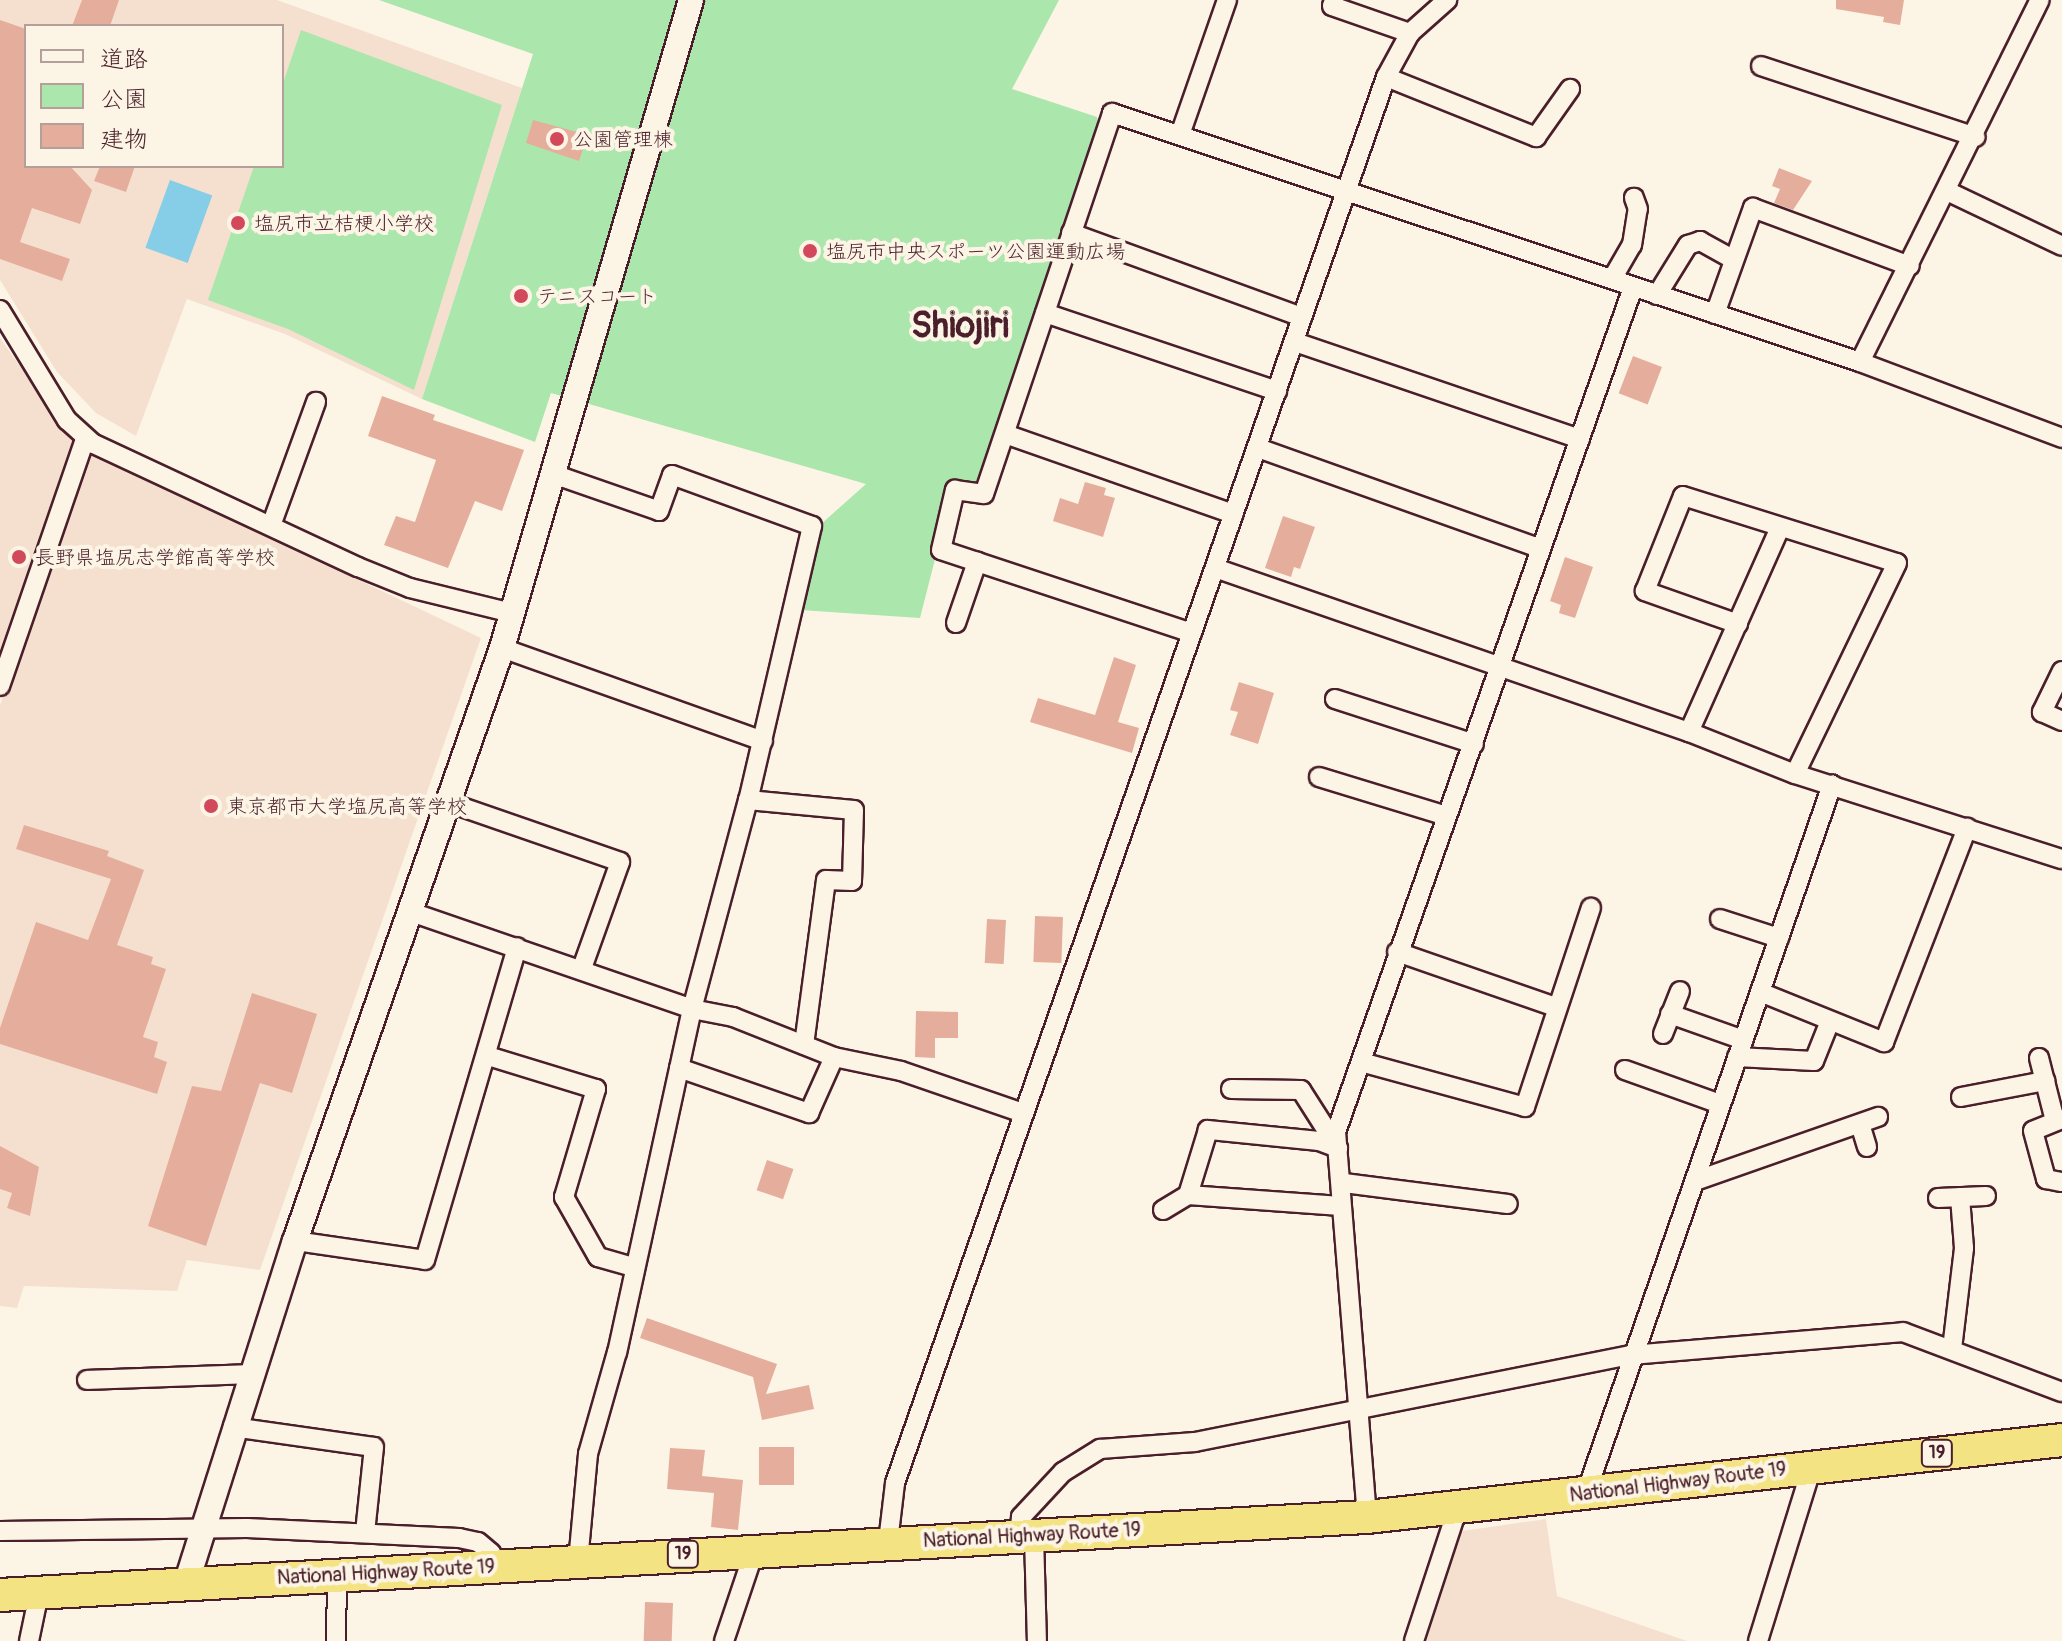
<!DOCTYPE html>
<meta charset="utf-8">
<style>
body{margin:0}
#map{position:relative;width:2062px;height:1641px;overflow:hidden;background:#fcf5e5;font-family:Pangolin,"Klee One",sans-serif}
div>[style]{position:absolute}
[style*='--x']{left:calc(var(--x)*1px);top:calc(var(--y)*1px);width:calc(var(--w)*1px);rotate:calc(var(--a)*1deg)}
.built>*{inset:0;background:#f5e0cf}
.green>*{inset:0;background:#abe6ac}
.water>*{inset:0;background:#86cde7;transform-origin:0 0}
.building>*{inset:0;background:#e5ae9c;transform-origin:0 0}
.roads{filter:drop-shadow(2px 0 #4a1f2b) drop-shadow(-2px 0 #4a1f2b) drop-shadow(0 2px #4a1f2b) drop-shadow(0 -2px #4a1f2b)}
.street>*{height:18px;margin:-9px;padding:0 9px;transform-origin:9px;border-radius:9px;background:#fcf5e5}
.secondary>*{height:24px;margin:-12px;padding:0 12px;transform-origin:12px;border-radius:12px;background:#fcf5e5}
.highway>*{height:32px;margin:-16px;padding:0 16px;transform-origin:16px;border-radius:16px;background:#f4e382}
.dots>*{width:22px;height:22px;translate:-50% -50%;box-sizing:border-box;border:4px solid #fcf5e5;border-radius:50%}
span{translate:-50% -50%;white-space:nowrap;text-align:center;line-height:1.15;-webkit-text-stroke:8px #fcf5e5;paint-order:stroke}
.shield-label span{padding:2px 6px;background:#fcf5e5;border:2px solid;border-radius:6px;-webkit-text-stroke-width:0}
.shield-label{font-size:18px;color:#4a1f2b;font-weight:700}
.poi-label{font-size:20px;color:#4a1f2b}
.left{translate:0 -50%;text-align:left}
.street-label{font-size:20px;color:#4a1f2b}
.town-label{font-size:36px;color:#4a1f2b;font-weight:700}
.legend{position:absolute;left:24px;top:24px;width:260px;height:144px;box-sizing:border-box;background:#fcf5e5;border:2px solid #b59f9b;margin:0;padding:10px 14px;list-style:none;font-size:24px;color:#4a1f2b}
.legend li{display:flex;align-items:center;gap:16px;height:40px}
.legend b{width:40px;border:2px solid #b59f9b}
</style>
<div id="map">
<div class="built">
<i style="clip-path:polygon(evenodd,0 0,277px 0,522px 88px,422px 399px,285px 334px,187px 299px,136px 436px,96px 413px,57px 372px,0 280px,0 0,26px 26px,282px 26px,282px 166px,26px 166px,26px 26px)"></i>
<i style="clip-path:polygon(0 338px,77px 447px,0 668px)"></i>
<i style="clip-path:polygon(91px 453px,481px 638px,260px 1270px,187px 1260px,177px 1291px,24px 1286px,17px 1308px,0 1306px,0 705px,85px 456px)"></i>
<i style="clip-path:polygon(1546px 1519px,1557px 1596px,1687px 1641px,1426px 1641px,1462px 1531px)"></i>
</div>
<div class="green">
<i style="clip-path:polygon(379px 0,1059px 0,1012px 89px,1097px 117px,1100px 131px,984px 483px,955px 481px,920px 618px,800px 610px,820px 525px,866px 484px,551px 393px,535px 442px,422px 399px,533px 54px)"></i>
<i style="clip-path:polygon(301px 30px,502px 105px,414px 390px,288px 329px,208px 300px,254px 166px,282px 166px,282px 86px)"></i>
</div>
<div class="water">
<i style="left:170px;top:180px;width:45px;height:72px;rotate:20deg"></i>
</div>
<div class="building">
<i style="clip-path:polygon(82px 0,119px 0,110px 26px,72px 26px)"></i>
<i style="clip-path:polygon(1836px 0,1904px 0,1900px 25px,1883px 22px,1884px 17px,1836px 9px)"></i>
<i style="clip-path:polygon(0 20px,26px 29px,26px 166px,70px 166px,92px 190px,80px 224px,32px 208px,20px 242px,70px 259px,62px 281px,0 259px)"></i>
<i style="clip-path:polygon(533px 120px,588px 135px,579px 161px,526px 143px)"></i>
<i style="clip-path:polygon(100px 166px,135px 166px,126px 192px,94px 181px)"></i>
<i style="clip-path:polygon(1779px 168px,1812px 181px,1793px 210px,1774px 203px,1780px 189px,1772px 186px)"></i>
<i style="left:1633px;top:356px;width:31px;height:40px;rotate:21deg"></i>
<i style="clip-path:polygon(382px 396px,435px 415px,433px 420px,524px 450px,502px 511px,475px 501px,448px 568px,384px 545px,396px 516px,415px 522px,436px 460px,368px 436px)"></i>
<i style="clip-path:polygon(1085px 482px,1106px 488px,1104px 495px,1115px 498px,1103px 537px,1053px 521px,1060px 498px,1078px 504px)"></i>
<i style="clip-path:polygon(1283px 516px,1315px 527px,1300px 569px,1294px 567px,1291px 577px,1265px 568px)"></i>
<i style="clip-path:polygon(1565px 557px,1593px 567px,1575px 618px,1559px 613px,1561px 605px,1550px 601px)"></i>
<i style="clip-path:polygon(1114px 657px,1136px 665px,1118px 722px,1139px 728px,1132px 753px,1030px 722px,1038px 698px,1095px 715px)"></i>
<i style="clip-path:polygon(1239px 682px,1274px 693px,1258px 744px,1230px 735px,1238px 712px,1230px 710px)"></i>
<i style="clip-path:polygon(24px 825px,109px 851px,107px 856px,144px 870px,117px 945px,153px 957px,151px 964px,166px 969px,143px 1037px,158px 1042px,154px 1057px,167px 1062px,157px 1094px,0 1044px,0 1028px,36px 922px,88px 940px,111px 879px,16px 849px)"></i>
<i style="left:1035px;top:916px;width:28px;height:46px;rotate:2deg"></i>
<i style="left:987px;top:919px;width:19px;height:44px;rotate:3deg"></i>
<i style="clip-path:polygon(252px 993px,317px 1014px,292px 1093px,260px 1083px,206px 1246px,148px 1226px,192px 1086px,221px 1091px)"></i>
<i style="clip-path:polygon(916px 1011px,958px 1012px,958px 1038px,935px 1038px,935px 1058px,915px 1057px)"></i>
<i style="clip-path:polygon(0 1146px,39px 1167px,30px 1216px,7px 1208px,12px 1193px,0 1189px)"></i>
<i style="left:767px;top:1160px;width:28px;height:32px;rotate:19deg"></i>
<i style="clip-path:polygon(647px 1318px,777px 1364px,766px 1394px,809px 1385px,814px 1409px,762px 1420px,753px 1377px,640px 1338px)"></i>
<i style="left:794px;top:1447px;width:38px;height:35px;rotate:90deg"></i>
<i style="clip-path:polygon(670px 1448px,705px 1450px,702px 1476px,743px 1480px,738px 1530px,711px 1527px,714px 1493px,667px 1489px)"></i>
<i style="left:645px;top:1602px;width:28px;height:39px;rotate:2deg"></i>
</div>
<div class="roads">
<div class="street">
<i style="--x:1334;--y:0;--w:6;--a:108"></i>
<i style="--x:1332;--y:6;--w:83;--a:19.1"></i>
<i style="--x:1761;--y:66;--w:226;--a:18.3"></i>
<i style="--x:1386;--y:77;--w:162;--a:21.8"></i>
<i style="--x:1536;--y:137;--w:59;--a:-54.7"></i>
<i style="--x:1181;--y:132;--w:140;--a:-70.8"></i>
<i style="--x:1949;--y:192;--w:125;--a:25.5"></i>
<i style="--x:1071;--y:233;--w:246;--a:20"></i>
<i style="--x:1612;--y:279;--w:39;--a:-60"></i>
<i style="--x:1632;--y:245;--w:36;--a:-81"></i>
<i style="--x:1638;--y:209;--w:12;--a:-110"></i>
<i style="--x:1657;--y:295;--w:59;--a:-58.2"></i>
<i style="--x:1688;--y:245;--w:13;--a:-18"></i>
<i style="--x:1700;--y:241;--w:38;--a:29"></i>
<i style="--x:0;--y:310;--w:129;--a:58.7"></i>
<i style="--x:67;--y:420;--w:36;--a:42"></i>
<i style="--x:94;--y:444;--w:291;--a:25"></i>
<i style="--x:358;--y:567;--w:56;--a:22"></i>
<i style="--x:410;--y:588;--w:105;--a:13.8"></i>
<i style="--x:1045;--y:313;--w:245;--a:18.6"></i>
<i style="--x:1715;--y:314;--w:113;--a:-70.3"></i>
<i style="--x:1753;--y:208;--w:167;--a:20.3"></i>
<i style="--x:1295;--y:342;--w:301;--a:18.8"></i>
<i style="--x:1860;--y:362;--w:404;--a:-63.6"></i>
<i style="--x:1005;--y:434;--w:242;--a:19.3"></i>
<i style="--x:1258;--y:448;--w:300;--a:19.6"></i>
<i style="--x:553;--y:474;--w:112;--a:19.2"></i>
<i style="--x:659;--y:511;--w:38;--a:-70"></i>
<i style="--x:672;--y:475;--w:149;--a:20"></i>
<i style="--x:812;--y:526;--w:281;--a:103.1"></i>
<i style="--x:748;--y:800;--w:216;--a:105"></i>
<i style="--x:692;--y:1009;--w:351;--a:102.3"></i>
<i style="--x:617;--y:1352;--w:106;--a:105.9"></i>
<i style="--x:588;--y:1454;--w:107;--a:95.3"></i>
<i style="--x:272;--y:523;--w:129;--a:-70"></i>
<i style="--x:1215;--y:568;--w:502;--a:19.09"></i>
<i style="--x:1689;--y:732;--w:114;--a:21.6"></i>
<i style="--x:1795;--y:774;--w:280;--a:17.7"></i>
<i style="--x:956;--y:623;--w:65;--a:-71"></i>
<i style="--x:1738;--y:624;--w:99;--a:-160.5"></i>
<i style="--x:1645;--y:591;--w:102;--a:-68.2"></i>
<i style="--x:1683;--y:496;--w:224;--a:17.4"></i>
<i style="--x:1897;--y:563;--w:234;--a:115.8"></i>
<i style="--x:1192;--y:633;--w:264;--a:-161.7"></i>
<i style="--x:941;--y:550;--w:62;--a:-76.9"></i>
<i style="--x:955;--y:490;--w:29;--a:8"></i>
<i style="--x:984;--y:494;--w:402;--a:-71.4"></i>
<i style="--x:1112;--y:113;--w:788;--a:18.41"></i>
<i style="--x:1860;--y:362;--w:216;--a:20.6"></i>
<i style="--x:502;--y:648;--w:277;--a:19.6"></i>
<i style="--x:2062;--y:671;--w:46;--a:116"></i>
<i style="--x:2042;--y:712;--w:22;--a:24"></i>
<i style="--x:0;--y:686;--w:261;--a:-71"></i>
<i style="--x:1335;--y:699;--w:146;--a:17.9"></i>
<i style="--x:1689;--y:732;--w:223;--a:-66"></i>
<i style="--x:1319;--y:777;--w:130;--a:17"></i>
<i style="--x:748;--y:800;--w:106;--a:5.4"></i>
<i style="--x:854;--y:810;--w:71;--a:91.6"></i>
<i style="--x:852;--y:881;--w:26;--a:-178"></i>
<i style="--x:826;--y:880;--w:166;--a:97.6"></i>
<i style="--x:447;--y:802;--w:183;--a:19.1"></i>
<i style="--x:620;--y:862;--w:113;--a:109.7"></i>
<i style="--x:411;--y:912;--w:297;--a:19"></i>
<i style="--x:692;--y:1009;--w:42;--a:11"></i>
<i style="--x:733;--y:1017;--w:109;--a:21.6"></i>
<i style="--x:834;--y:1057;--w:68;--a:11.8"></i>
<i style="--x:901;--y:1071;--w:129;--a:19"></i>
<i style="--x:1720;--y:919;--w:62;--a:17.9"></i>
<i style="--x:1397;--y:952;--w:168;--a:19.1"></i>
<i style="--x:1760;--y:992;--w:134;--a:22"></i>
<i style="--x:1884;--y:1042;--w:230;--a:-68.8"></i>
<i style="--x:1670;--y:1014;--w:78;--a:19.4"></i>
<i style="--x:1663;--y:1034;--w:46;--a:-68.4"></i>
<i style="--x:488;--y:1056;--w:113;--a:17"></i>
<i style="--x:596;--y:1089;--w:113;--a:106.5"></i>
<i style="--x:564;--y:1197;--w:69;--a:60.5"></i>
<i style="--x:598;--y:1257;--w:36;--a:16"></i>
<i style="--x:1737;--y:1057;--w:77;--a:3"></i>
<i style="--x:1814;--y:1061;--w:43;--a:-68.2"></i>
<i style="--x:2039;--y:1058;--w:65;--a:75.7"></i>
<i style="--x:1361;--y:1062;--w:170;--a:15.3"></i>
<i style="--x:1525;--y:1107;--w:210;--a:-71.7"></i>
<i style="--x:679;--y:1068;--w:138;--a:19.1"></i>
<i style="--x:809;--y:1113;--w:61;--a:-65.9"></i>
<i style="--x:1625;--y:1070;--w:101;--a:19.7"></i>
<i style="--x:1231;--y:1089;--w:70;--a:0.8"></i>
<i style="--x:1301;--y:1090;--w:69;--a:57.5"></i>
<i style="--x:1961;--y:1097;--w:86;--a:-10.8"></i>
<i style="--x:2062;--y:1119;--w:31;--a:158"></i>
<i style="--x:2033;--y:1131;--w:50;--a:74.8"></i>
<i style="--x:2046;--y:1179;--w:16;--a:11"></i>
<i style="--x:1860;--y:1124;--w:24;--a:73"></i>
<i style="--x:1338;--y:1148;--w:20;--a:-160"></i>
<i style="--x:1319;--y:1141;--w:112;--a:-174.3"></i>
<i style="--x:1208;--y:1130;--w:68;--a:107.1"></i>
<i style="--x:1188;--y:1195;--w:153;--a:4.1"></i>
<i style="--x:1695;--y:1181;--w:194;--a:-19.3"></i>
<i style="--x:1344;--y:1183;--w:165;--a:7.3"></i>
<i style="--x:1938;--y:1198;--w:48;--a:-2.4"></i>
<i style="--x:1163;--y:1210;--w:29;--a:-31"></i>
<i style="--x:295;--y:1241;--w:131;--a:8.3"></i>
<i style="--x:425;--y:1260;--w:326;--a:-73.6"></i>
<i style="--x:1952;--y:1349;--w:102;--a:-83.2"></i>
<i style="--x:1964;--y:1248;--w:51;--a:-94.5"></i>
<i style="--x:87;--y:1380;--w:164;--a:-2.1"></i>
<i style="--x:233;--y:1427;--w:142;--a:8.1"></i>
<i style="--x:374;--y:1447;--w:86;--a:96"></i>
<i style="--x:1586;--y:1493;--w:750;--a:-70.84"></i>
<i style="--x:1367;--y:1517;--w:386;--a:-94.6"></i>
<i style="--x:1336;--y:1132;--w:896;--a:-70.63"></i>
<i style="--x:0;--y:1531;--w:247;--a:-0.7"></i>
<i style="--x:247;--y:1528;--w:212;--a:2.7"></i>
<i style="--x:459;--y:1538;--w:19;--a:12"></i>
<i style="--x:478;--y:1542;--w:17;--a:40"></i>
<i style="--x:491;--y:1553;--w:14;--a:78"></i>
<i style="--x:1019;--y:1536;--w:19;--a:-84"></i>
<i style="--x:1021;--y:1517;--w:62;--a:-47"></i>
<i style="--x:1063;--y:1472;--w:44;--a:-31.9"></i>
<i style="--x:1100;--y:1449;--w:95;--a:-4.2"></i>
<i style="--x:1195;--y:1442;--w:445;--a:-11.3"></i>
<i style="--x:1631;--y:1355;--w:273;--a:-4.8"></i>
<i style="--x:1903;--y:1332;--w:170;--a:20.7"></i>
<i style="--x:1034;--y:1536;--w:105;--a:88.4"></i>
<i style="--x:888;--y:1542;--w:59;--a:-83.2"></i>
<i style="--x:895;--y:1483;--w:1489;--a:-70.75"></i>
<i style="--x:1386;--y:77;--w:50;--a:-61.4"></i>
<i style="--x:1410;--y:33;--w:50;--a:-41.7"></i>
<i style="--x:29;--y:1641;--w:49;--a:-78.2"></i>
<i style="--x:336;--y:1641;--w:66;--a:-89.1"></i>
<i style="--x:724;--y:1641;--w:97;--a:-71.4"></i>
<i style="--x:1414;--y:1641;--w:141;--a:-71.8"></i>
<i style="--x:1758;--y:1641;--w:182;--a:-72.8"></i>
</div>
<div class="secondary">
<i style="--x:186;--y:1584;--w:360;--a:-72.4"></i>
<i style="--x:295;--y:1241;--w:628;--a:-70.76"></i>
<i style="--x:502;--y:648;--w:675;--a:-73.74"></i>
</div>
<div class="highway">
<i style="--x:0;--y:1595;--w:1369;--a:-3.27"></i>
<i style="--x:1367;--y:1517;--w:699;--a:-6.32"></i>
</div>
</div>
<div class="dots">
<i style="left:557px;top:139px;background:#d1495b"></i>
<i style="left:238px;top:223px;background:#d1495b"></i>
<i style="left:810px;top:251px;background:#d1495b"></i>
<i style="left:521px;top:296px;background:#d1495b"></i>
<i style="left:19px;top:557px;background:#d1495b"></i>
<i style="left:211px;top:806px;background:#d1495b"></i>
</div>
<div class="shield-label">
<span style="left:1937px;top:1453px">19</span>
<span style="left:683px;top:1554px">19</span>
</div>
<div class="poi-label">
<span class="left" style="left:573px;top:139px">公園管理棟</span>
<span class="left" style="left:254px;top:223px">塩尻市立桔梗小学校</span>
<span class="left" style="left:826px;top:251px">塩尻市中央スポーツ公園運動広場</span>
<span class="left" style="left:537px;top:296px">テニスコート</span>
<span class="left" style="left:35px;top:557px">長野県塩尻志学館高等学校</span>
<span class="left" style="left:227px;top:806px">東京都市大学塩尻高等学校</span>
</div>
<div class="street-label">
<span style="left:1678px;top:1482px;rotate:-7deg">National Highway Route 19</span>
<span style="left:1032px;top:1535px;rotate:-3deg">National Highway Route 19</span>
<span style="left:386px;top:1572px;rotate:-3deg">National Highway Route 19</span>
</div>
<div class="town-label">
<span style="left:960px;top:326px">Shiojiri</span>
</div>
<ul class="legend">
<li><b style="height:10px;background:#fcf5e5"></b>道路</li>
<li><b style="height:22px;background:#abe6ac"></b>公園</li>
<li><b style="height:22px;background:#e5ae9c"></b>建物</li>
</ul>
</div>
